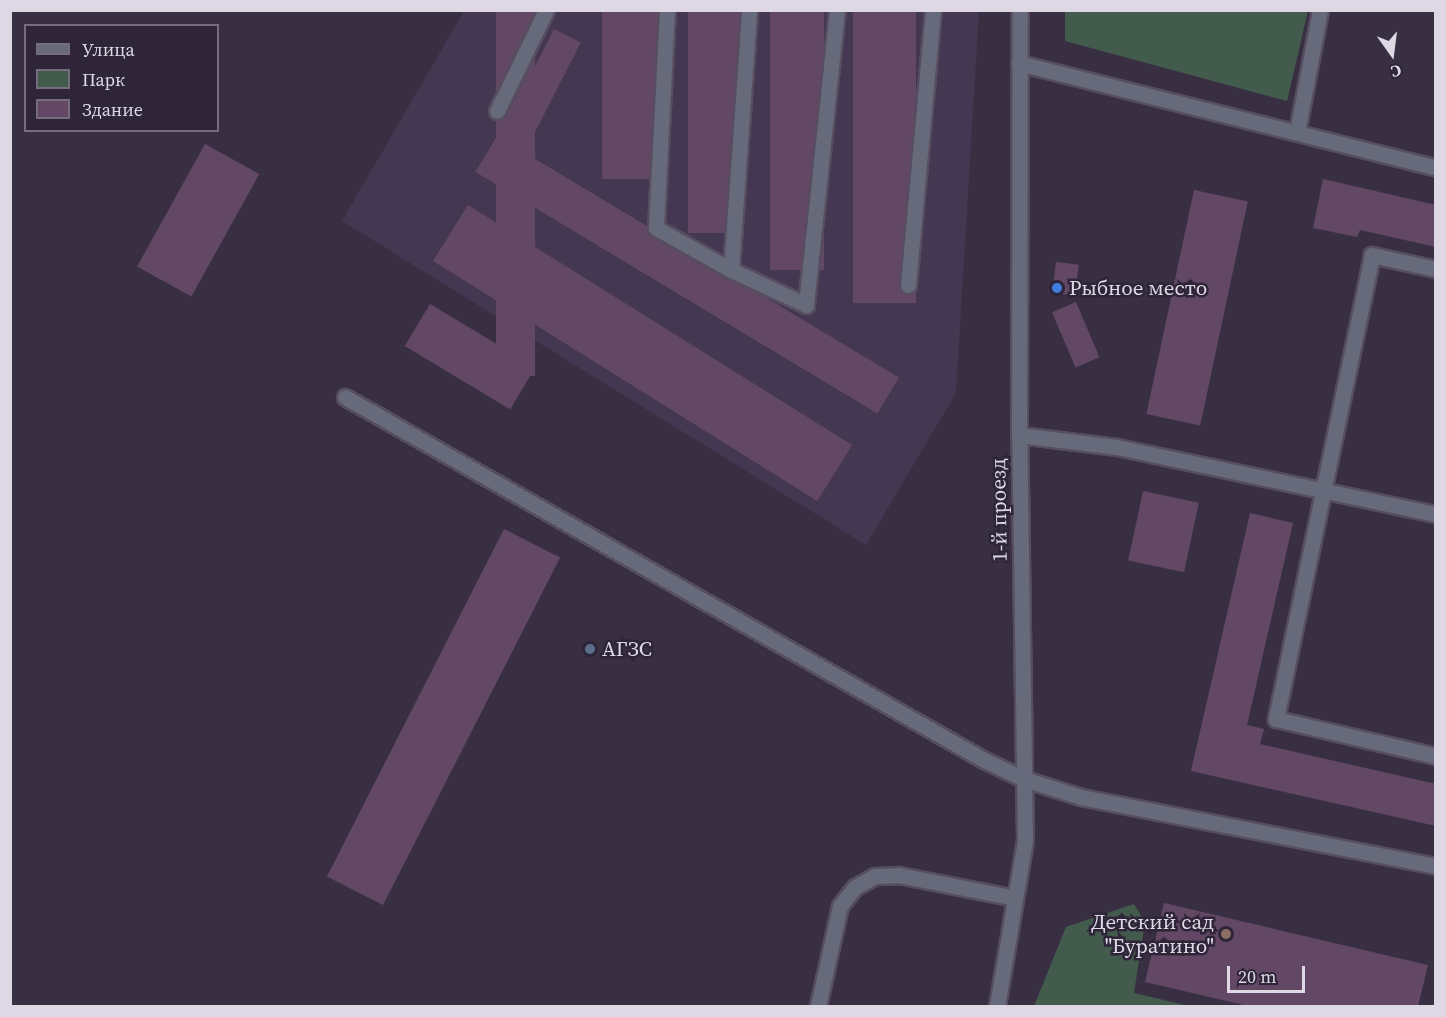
<!DOCTYPE html>
<meta charset="utf-8">
<style>
body{margin:0}
#map{position:relative;width:1446px;height:1017px;overflow:hidden;background:#392f43;font-family:"Source Serif 4",serif}
div>[style]{position:absolute}
[style*='--x']{left:calc(var(--x)*1px);top:calc(var(--y)*1px);width:calc(var(--w)*1px);rotate:calc(var(--a)*1deg)}
.built>*{inset:0;background:#443751}
.green>*{inset:0;background:#435b4d}
.building>*{inset:0;background:#634866;transform-origin:0 0}
.roads{filter:drop-shadow(2px 0 #574d60) drop-shadow(-2px 0 #574d60) drop-shadow(0 2px #574d60) drop-shadow(0 -2px #574d60)}
.minor>*{height:15px;margin:-7.5px;padding:0 7.5px;transform-origin:7.5px;border-radius:7.5px;background:#666a7a}
.dots>*{width:16px;height:16px;translate:-50% -50%;box-sizing:border-box;border:3px solid #2f2539;border-radius:50%}
span{translate:-50% -50%;white-space:nowrap;text-align:center;line-height:1.15;-webkit-text-stroke:5px #2f2539;paint-order:stroke}
.poi-label{font-size:21px;color:#ded8e5}
.left{translate:0 -50%;text-align:left}
.right{translate:-100% -50%;text-align:right}
.street-label{font-size:21px;color:#ded8e5}
.frame{position:absolute;inset:0;border:12px solid #ded8e5;pointer-events:none}
.legend{position:absolute;left:24px;top:24px;width:195px;height:108px;box-sizing:border-box;background:#2f2539;border:2px solid #756d7e;margin:0;padding:8px 10px;list-style:none;font-size:18px;color:#ded8e5}
.legend li{display:flex;align-items:center;gap:12px;height:30px}
.legend b{width:30px;border:2px solid #756d7e}
.north{position:absolute;left:1362px;top:24px;width:60px;height:60px;-webkit-text-stroke:4px #2f2539;paint-order:stroke;rotate:166deg;font-size:16px;font-weight:700;line-height:24px;text-align:center;color:#ded8e5}
.north::after{content:'';display:block;margin:auto;width:21px;height:27px;background:#ded8e5;clip-path:polygon(50% 0,100% 100%,50% 72%,0 100%)}
.scale{position:absolute;left:1227px;top:966px;width:78px;height:27px;box-sizing:border-box;border:3px solid #ded8e5;border-top:0;padding-left:8px;font-size:18px;line-height:21px;white-space:nowrap;color:#ded8e5;-webkit-text-stroke:4px #2f2539;paint-order:stroke}
</style>
<div id="map">
<div class="built">
<i style="clip-path:polygon(464px 11px,979px 11px,956px 393px,866px 545px,342px 221px)"></i>
</div>
<div class="green">
<i style="clip-path:polygon(1065px 11px,1065px 10px,1308px 11px,1287px 101px,1065px 41px)"></i>
<i style="clip-path:polygon(1134px 904px,1145px 922px,1134px 993px,1189px 1006px,1034px 1006px,1066px 927px)"></i>
</div>
<div class="building">
<i style="left:496px;top:10px;width:39px;height:366px"></i>
<i style="left:602px;top:10px;width:61px;height:169px"></i>
<i style="left:688px;top:10px;width:54px;height:223px"></i>
<i style="left:770px;top:10px;width:54px;height:260px"></i>
<i style="left:853px;top:10px;width:63px;height:293px"></i>
<i style="left:554px;top:29px;width:30px;height:101px;rotate:27deg"></i>
<i style="left:497px;top:136px;width:469px;height:42px;rotate:31deg"></i>
<i style="left:205px;top:144px;width:62px;height:140px;rotate:29deg"></i>
<i style="clip-path:polygon(1323px 179px,1436px 205px,1436px 247px,1360px 230px,1357px 237px,1313px 228px)"></i>
<i style="left:1194px;top:190px;width:55px;height:229px;rotate:12deg"></i>
<i style="left:468px;top:205px;width:453px;height:66px;rotate:32deg"></i>
<i style="left:1056px;top:262px;width:23px;height:31px;rotate:7deg"></i>
<i style="left:1076px;top:302px;width:60px;height:26px;rotate:67deg"></i>
<i style="left:430px;top:304px;width:123px;height:49px;rotate:31deg"></i>
<i style="left:1143px;top:491px;width:57px;height:71px;rotate:12deg"></i>
<i style="clip-path:polygon(1250px 513px,1293px 523px,1247px 725px,1264px 729px,1260px 744px,1436px 784px,1436px 826px,1191px 771px)"></i>
<i style="left:504px;top:529px;width:63px;height:390px;rotate:27deg"></i>
<i style="clip-path:polygon(1164px 903px,1428px 965px,1418px 1006px,1248px 1006px,1145px 982px)"></i>
</div>
<div class="roads">
<div class="minor">
<i style="--x:667;--y:10;--w:218;--a:92.9"></i>
<i style="--x:656;--y:228;--w:86;--a:29.2"></i>
<i style="--x:731;--y:270;--w:83;--a:25"></i>
<i style="--x:806;--y:305;--w:297;--a:-84"></i>
<i style="--x:1019;--y:63;--w:430;--a:14.1"></i>
<i style="--x:497;--y:111;--w:112;--a:-64.1"></i>
<i style="--x:1297;--y:132;--w:124;--a:-79.3"></i>
<i style="--x:1436;--y:269;--w:66;--a:-167.7"></i>
<i style="--x:1372;--y:255;--w:474;--a:101.7"></i>
<i style="--x:1276;--y:719;--w:164;--a:13"></i>
<i style="--x:731;--y:270;--w:261;--a:-86"></i>
<i style="--x:908;--y:285;--w:276;--a:-84.8"></i>
<i style="--x:345;--y:397;--w:735;--a:29.6"></i>
<i style="--x:984;--y:760;--w:44;--a:25.4"></i>
<i style="--x:1024;--y:779;--w:60;--a:17.5"></i>
<i style="--x:1081;--y:797;--w:362;--a:11"></i>
<i style="--x:1019;--y:435;--w:99;--a:7"></i>
<i style="--x:1117;--y:447;--w:326;--a:11.9"></i>
<i style="--x:818;--y:1006;--w:102;--a:-77.6"></i>
<i style="--x:840;--y:906;--w:24;--a:-52"></i>
<i style="--x:855;--y:887;--w:23;--a:-29"></i>
<i style="--x:875;--y:876;--w:24;--a:-2"></i>
<i style="--x:899;--y:875;--w:118;--a:11.2"></i>
<i style="--x:997;--y:1006;--w:168;--a:-80.4"></i>
<i style="--x:1025;--y:840;--w:405;--a:-90.8"></i>
<i style="--x:1019;--y:435;--w:425;--a:-89.9"></i>
</div>
</div>
<div class="dots">
<i style="left:1057px;top:288px;background:#3f7fe0"></i>
<i style="left:590px;top:649px;background:#5c6f8a"></i>
<i style="left:1226px;top:934px;background:#8d6e63"></i>
</div>
<div class="poi-label">
<span class="left" style="left:1069px;top:288px">Рыбное место</span>
<span class="left" style="left:602px;top:649px">АГЗС</span>
<span class="right" style="left:1214px;top:934px">Детский сад<br>"Буратино"</span>
</div>
<div class="street-label">
<span style="left:999px;top:510px;rotate:-91deg">1-й проезд</span>
</div>
<div class="frame"></div>
<ul class="legend">
<li><b style="height:8px;background:#666a7a"></b>Улица</li>
<li><b style="height:16px;background:#435b4d"></b>Парк</li>
<li><b style="height:16px;background:#634866"></b>Здание</li>
</ul>
<div class="north">С</div>
<div class="scale">20 m</div>
</div>
